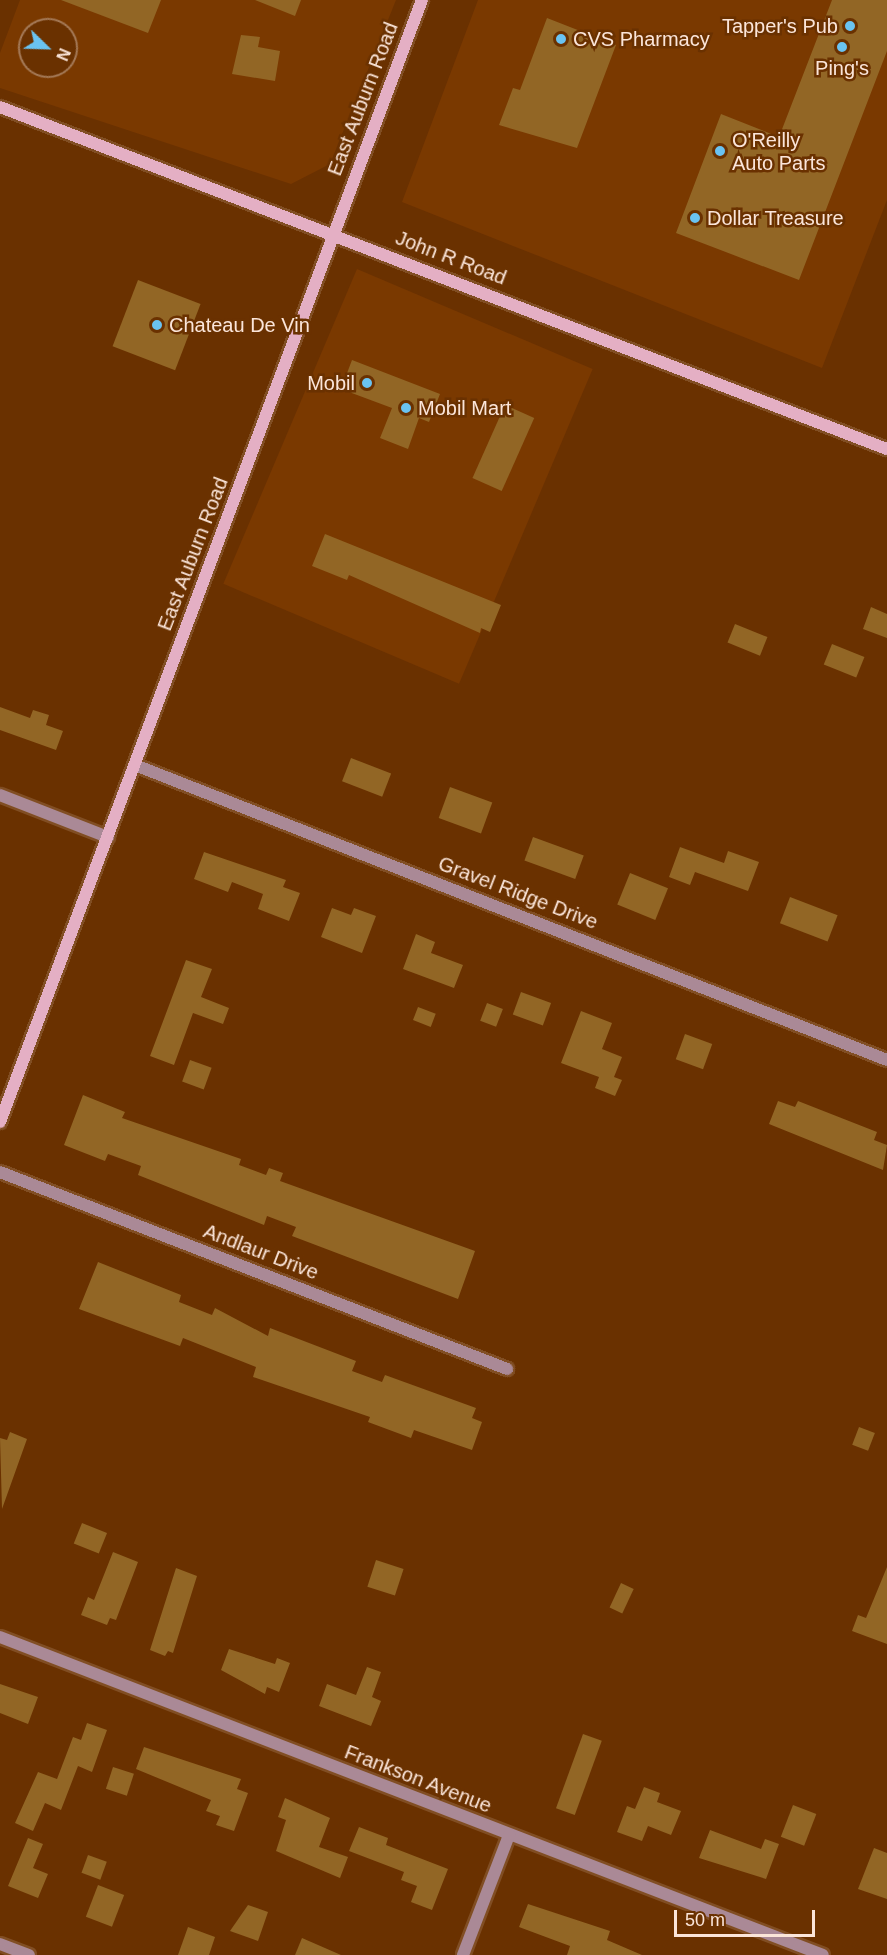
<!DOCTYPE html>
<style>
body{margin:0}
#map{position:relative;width:887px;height:1955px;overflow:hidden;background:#6a3100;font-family:Arial,sans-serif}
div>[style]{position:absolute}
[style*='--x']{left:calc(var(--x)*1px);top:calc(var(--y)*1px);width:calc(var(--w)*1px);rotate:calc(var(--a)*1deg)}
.built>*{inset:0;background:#7a3900;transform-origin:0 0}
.building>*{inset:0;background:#926625;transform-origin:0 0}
.roads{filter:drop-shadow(2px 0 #814e23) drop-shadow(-2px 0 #814e23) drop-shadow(0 2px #814e23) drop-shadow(0 -2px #814e23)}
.minor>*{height:12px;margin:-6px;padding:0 6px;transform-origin:6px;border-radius:6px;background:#aa8996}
.secondary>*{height:12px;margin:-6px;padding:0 6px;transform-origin:6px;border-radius:6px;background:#e4afc4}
.dots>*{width:16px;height:16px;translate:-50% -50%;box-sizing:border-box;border:3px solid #6a3100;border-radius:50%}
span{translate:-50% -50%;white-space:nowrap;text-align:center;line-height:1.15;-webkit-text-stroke:5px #6a3100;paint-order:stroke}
.poi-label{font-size:20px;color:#fbe5d9}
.right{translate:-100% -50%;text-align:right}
.left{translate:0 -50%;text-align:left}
.street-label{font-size:20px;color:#fbe5d9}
.north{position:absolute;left:18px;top:18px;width:60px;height:60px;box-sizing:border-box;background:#6a3100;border:2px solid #a47957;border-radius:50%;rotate:113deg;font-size:16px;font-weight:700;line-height:24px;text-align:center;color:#fbe5d9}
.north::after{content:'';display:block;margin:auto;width:21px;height:27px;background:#6ac3f1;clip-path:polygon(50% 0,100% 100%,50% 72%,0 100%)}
.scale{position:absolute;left:674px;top:1910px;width:141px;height:27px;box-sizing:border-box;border:3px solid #fbe5d9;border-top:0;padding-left:8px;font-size:18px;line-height:21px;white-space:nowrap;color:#fbe5d9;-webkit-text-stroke:4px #6a3100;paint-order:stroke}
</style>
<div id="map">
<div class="built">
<i style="clip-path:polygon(evenodd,20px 0,396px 0,330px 164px,291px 184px,0 88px,0 53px,20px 0,30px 30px,66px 30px,66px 66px,30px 66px,30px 30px)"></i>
<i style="clip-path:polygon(478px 0,887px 0,887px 200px,822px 368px,402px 202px)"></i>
<i style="left:357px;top:269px;width:256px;height:342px;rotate:23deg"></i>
</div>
<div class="building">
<i style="clip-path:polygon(61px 0,161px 0,148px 33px)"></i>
<i style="clip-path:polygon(255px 0,301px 0,295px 16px)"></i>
<i style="clip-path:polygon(832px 0,887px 0,887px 51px,799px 280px,676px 233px,721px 114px,779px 137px)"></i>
<i style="clip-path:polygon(547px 18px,616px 45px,577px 148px,499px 125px,513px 88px,520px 90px)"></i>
<i style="clip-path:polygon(241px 35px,260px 37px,258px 47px,280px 51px,275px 81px,232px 74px)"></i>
<i style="left:138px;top:280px;width:67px;height:71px;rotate:21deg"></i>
<i style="clip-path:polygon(352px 360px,440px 394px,429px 422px,419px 418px,408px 449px,380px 438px,392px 408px,341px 389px)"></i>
<i style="left:505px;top:405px;width:32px;height:80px;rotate:24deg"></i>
<i style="clip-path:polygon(325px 534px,501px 605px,490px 632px,481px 628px,480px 633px,349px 575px,347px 580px,312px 566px)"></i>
<i style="clip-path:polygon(871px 607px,887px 614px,887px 638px,863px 629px)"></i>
<i style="left:735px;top:624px;width:35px;height:20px;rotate:22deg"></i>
<i style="left:832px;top:644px;width:35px;height:22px;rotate:22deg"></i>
<i style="clip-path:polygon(0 707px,30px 718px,33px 710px,49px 715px,46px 725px,63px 731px,56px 750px,0 730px)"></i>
<i style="left:351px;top:758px;width:43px;height:25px;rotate:21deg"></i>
<i style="left:450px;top:787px;width:45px;height:33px;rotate:20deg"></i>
<i style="left:533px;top:837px;width:54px;height:25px;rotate:20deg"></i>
<i style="clip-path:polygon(680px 847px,724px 863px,728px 851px,759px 862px,748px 891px,695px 872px,690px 885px,669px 877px)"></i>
<i style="clip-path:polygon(204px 852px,286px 880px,283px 887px,300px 893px,289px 921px,258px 909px,263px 894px,232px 882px,228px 892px,194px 879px)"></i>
<i style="left:630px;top:873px;width:41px;height:34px;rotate:22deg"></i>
<i style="left:790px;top:897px;width:51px;height:28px;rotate:21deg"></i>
<i style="clip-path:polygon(332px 908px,351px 915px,354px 908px,376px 916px,362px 953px,321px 937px)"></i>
<i style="clip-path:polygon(416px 934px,435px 942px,431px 953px,463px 965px,454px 988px,403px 969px)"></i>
<i style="clip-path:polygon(186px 960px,212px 969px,201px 997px,229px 1008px,223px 1024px,193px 1013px,174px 1065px,150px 1056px)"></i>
<i style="left:521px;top:992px;width:32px;height:24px;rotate:20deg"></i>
<i style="left:487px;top:1003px;width:17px;height:19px;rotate:21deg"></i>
<i style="left:418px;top:1007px;width:19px;height:14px;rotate:21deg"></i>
<i style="clip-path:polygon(581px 1011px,612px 1023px,602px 1049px,622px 1057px,614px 1077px,622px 1080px,615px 1096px,595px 1088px,599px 1077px,561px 1063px)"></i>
<i style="left:685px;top:1034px;width:29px;height:27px;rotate:20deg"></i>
<i style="left:190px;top:1060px;width:23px;height:23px;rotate:20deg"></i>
<i style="clip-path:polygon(83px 1095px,125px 1112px,122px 1118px,241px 1159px,239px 1165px,266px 1175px,269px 1168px,283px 1173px,280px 1181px,475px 1251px,458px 1299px,292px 1236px,296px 1227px,267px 1216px,264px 1225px,138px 1175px,141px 1166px,108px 1154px,105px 1161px,64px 1145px)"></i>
<i style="clip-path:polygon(778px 1101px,795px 1107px,798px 1101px,877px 1132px,874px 1140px,887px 1145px,883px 1170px,769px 1124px)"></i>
<i style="clip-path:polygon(98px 1262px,181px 1295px,179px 1302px,212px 1315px,215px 1308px,268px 1336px,270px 1328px,356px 1361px,352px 1371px,382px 1382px,385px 1375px,476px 1408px,472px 1418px,482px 1422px,472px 1450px,414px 1430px,411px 1438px,368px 1422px,370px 1417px,253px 1377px,256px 1367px,183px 1338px,180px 1346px,79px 1309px)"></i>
<i style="left:859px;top:1427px;width:17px;height:19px;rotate:21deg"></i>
<i style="clip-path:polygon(10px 1432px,27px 1439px,2px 1509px,0 1438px,7px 1440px)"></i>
<i style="left:82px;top:1523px;width:27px;height:22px;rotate:22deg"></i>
<i style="clip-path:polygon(113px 1552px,138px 1562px,116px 1620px,110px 1618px,107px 1625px,81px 1615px,88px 1597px,94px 1600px)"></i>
<i style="left:376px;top:1560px;width:29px;height:28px;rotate:18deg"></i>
<i style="clip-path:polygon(887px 1567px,887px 1644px,852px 1631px,858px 1615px,866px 1618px)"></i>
<i style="clip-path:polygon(176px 1568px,197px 1576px,173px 1653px,168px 1651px,165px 1656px,150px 1650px)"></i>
<i style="left:621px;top:1583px;width:14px;height:27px;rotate:25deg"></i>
<i style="clip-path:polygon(229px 1649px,275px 1664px,277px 1658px,290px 1663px,279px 1692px,267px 1687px,265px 1694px,221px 1670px)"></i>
<i style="clip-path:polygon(367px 1667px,381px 1672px,372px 1697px,381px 1701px,371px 1726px,319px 1706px,327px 1684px,356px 1695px)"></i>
<i style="clip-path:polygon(0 1684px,38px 1697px,28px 1724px,0 1713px)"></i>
<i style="clip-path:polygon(87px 1723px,107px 1730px,92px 1772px,78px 1766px,61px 1810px,45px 1803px,33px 1831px,15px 1823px,38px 1772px,57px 1779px,73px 1737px,81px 1740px)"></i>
<i style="left:583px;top:1734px;width:20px;height:79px;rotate:20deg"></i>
<i style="clip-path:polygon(144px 1747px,241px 1779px,237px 1789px,248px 1793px,234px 1831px,216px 1825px,220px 1816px,206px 1811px,211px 1800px,136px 1769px)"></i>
<i style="left:113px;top:1767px;width:22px;height:23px;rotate:18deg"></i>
<i style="clip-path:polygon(644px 1787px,660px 1793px,657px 1802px,681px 1811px,671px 1835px,648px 1826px,642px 1841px,617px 1832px,627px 1806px,635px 1809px)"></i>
<i style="clip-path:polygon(285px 1798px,330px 1818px,319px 1847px,348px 1857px,340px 1878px,276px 1851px,286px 1820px,278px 1817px)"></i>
<i style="left:793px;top:1805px;width:25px;height:34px;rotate:21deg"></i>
<i style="clip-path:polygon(359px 1827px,388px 1838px,386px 1845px,448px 1869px,432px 1910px,411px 1902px,417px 1886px,401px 1880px,404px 1872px,349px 1851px)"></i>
<i style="clip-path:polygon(710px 1830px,761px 1849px,765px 1839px,779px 1844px,766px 1879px,699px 1858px)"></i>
<i style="clip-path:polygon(28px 1838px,43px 1844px,33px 1868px,48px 1874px,38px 1898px,8px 1886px)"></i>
<i style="clip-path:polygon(874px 1848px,887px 1853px,887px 1899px,858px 1889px)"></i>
<i style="left:88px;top:1855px;width:20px;height:19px;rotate:20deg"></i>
<i style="left:98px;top:1885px;width:28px;height:34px;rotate:21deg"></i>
<i style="clip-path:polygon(528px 1904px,610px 1931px,607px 1940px,642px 1955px,567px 1955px,570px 1946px,519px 1927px)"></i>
<i style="clip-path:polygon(248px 1905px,268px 1912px,258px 1941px,230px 1931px)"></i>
<i style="clip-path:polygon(188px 1927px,215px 1937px,209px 1955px,178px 1955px)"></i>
<i style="clip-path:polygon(302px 1938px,341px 1955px,295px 1955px)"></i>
</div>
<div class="roads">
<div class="minor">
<i style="--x:135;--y:765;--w:808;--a:21.42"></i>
<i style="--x:0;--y:795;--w:116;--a:21.3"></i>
<i style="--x:0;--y:1172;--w:544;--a:21.23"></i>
<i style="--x:0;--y:1637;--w:882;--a:21.13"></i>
<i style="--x:0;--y:1944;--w:31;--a:21"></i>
<i style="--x:463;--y:1955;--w:129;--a:-69"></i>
</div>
<div class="secondary">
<i style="--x:0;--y:107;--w:951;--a:21.09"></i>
<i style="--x:0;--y:1122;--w:1199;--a:-69.39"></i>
</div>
</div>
<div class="dots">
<i style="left:850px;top:26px;background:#6ac3f1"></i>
<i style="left:561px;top:39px;background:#6ac3f1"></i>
<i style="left:842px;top:47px;background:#6ac3f1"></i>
<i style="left:720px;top:151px;background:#6ac3f1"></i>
<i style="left:695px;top:218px;background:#6ac3f1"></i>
<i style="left:157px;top:325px;background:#6ac3f1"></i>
<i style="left:367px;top:383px;background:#6ac3f1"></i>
<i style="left:406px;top:408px;background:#6ac3f1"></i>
</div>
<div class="poi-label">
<span class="right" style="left:838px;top:26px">Tapper's Pub</span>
<span class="left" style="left:573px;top:39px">CVS Pharmacy</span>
<span style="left:842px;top:68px">Ping's</span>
<span class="left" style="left:732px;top:152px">O'Reilly<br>Auto Parts</span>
<span class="left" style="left:707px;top:218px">Dollar Treasure</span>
<span class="left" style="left:169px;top:325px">Chateau De Vin</span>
<span class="right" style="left:355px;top:383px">Mobil</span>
<span class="left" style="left:418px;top:408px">Mobil Mart</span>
</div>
<div class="street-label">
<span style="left:363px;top:99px;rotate:-69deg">East Auburn Road</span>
<span style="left:451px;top:258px;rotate:21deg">John R Road</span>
<span style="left:193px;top:554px;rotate:-69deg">East Auburn Road</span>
<span style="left:518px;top:893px;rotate:21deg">Gravel Ridge Drive</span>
<span style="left:261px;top:1252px;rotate:21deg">Andlaur Drive</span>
<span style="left:418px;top:1779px;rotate:21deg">Frankson Avenue</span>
</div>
<div class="north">N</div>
<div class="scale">50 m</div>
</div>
